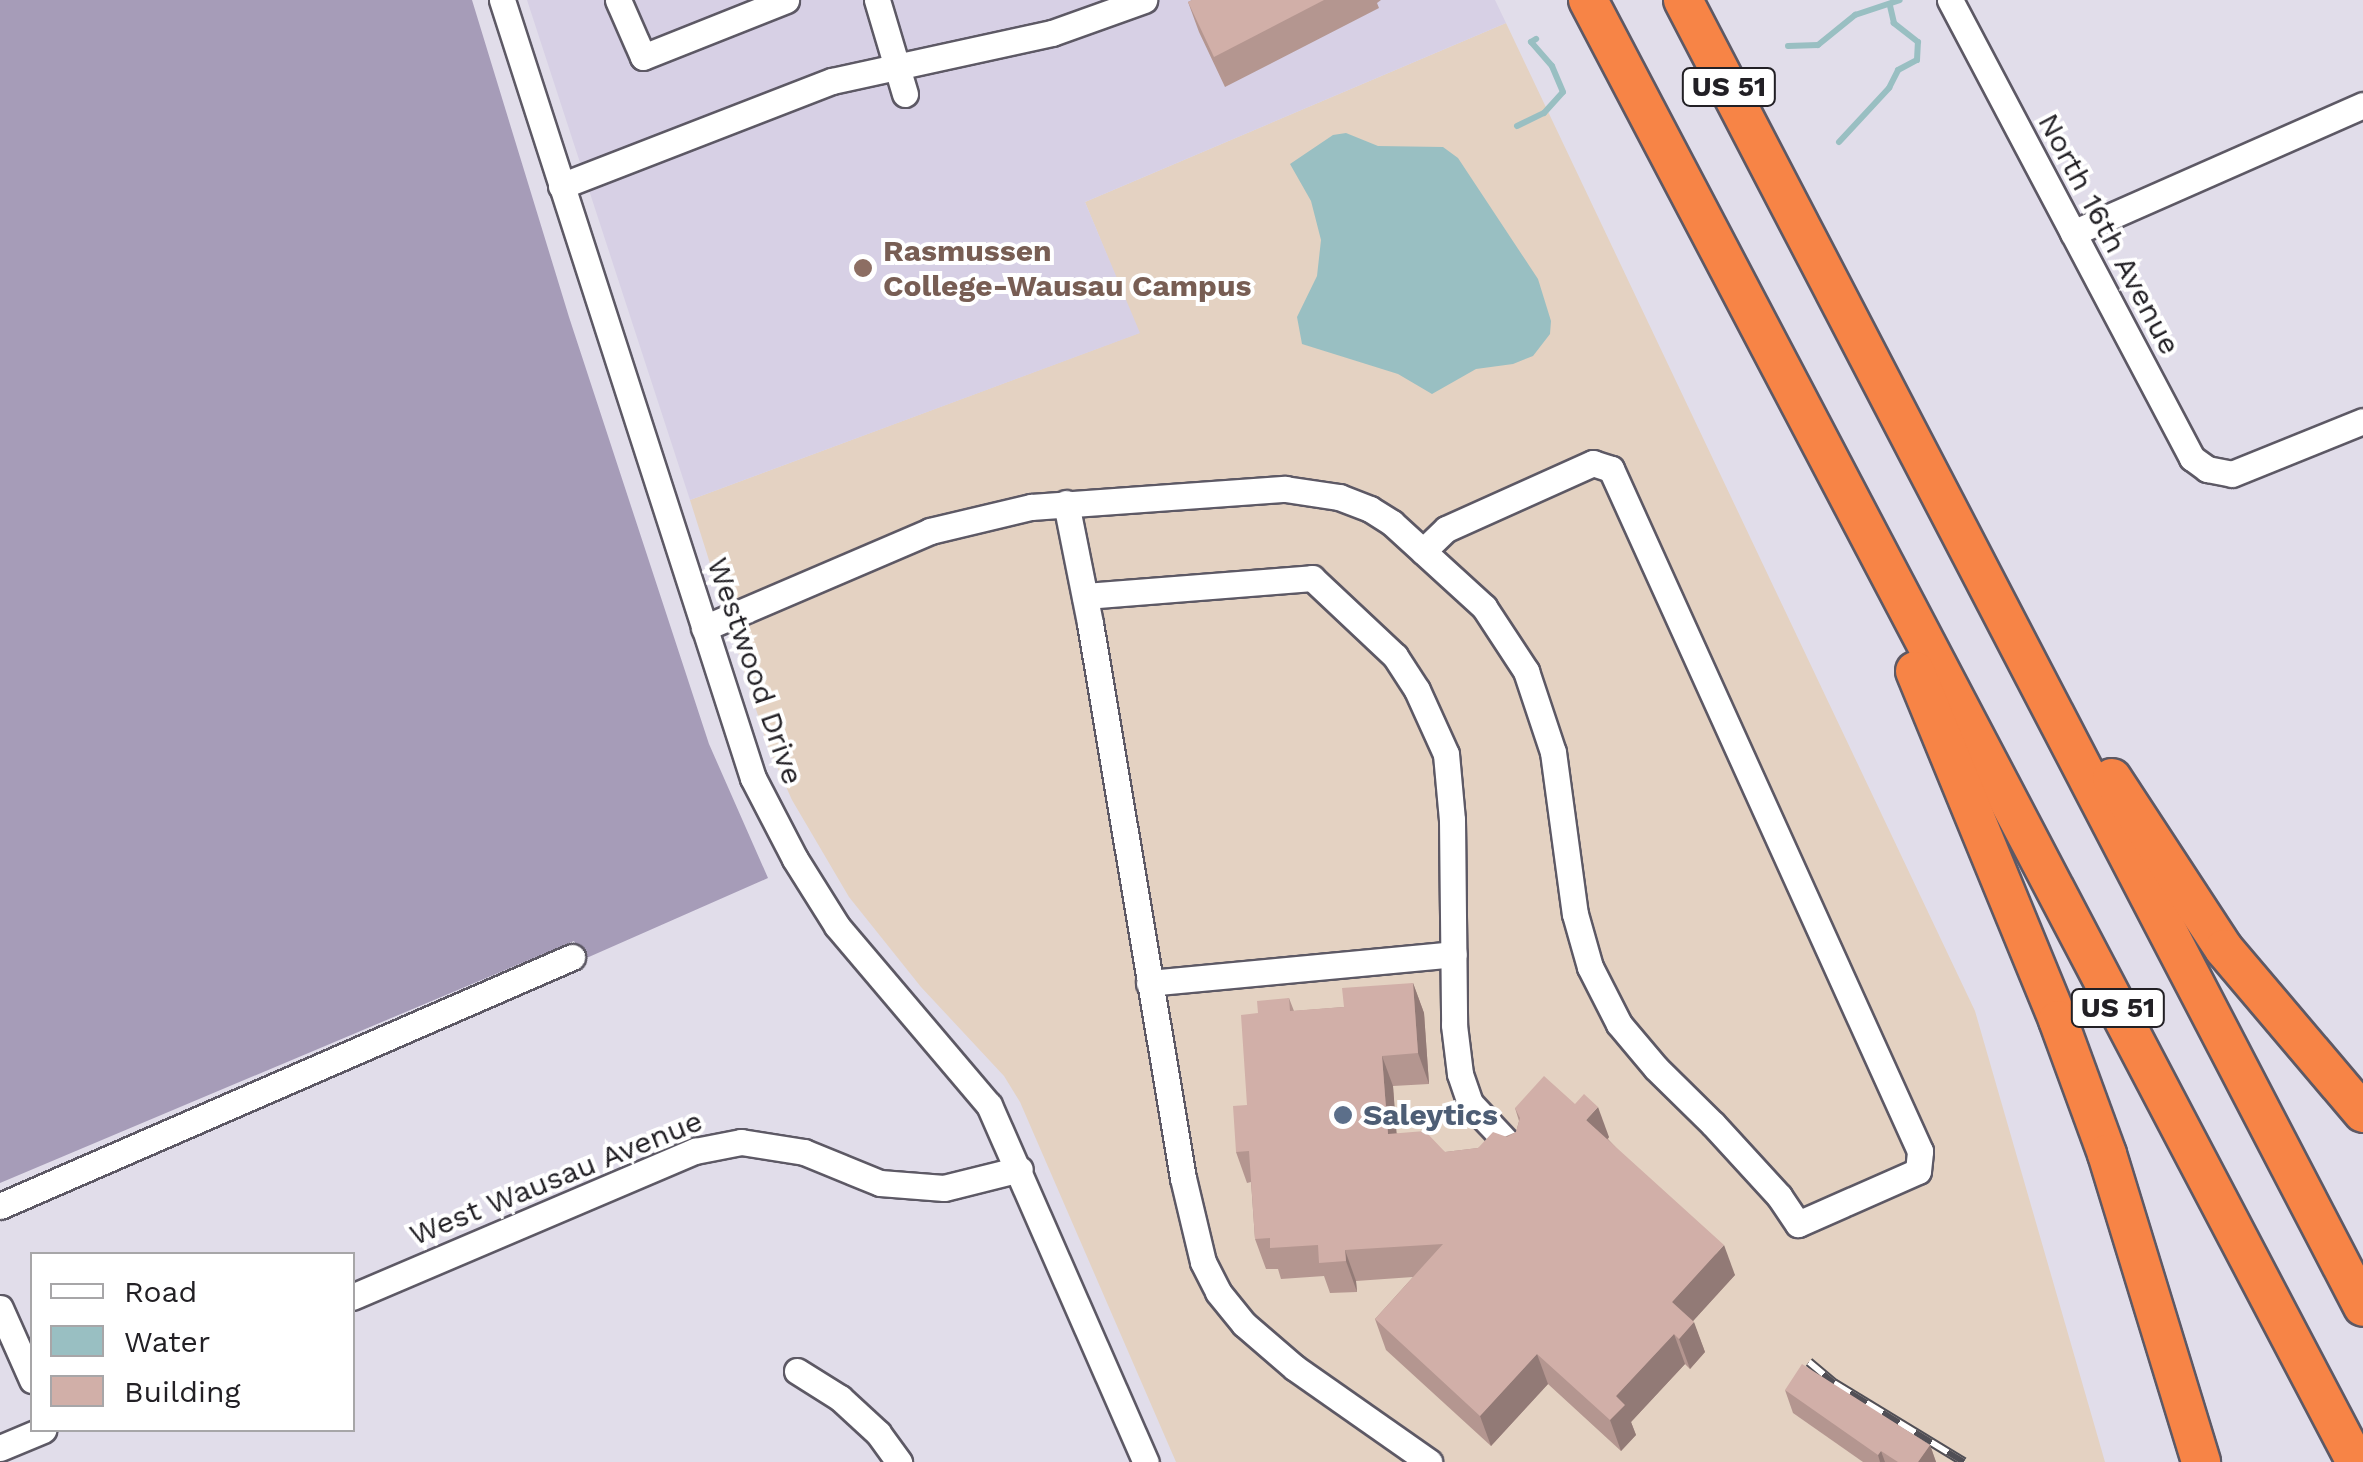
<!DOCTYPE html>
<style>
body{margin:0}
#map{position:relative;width:2363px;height:1462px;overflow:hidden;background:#e1ddea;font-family:"Work Sans",sans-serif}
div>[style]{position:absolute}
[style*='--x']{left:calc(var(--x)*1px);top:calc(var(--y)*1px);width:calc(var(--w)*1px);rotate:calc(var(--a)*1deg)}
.commercial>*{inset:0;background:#e4d2c2}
.built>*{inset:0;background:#d7d0e5}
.forest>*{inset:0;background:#a69cb8}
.water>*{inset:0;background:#99bfc2}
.stream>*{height:6px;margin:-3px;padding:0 3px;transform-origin:3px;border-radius:3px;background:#99bfc2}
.roads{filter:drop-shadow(2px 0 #5d5965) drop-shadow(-2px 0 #5d5965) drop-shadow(0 2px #5d5965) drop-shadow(0 -2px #5d5965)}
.minor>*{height:25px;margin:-12.5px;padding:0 12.5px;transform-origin:12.5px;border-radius:12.5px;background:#fff}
.highway>*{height:38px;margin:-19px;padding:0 19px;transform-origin:19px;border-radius:19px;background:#f78446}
.rail>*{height:10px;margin-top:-5px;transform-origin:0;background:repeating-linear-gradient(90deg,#fff 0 19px,#514f56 0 38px);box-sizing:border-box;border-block:2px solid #514f56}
.wall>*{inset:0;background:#b49690}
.shaded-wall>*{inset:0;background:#927a76}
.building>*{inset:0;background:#d1afa8}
.dots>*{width:28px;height:28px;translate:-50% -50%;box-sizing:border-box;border:5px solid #fff;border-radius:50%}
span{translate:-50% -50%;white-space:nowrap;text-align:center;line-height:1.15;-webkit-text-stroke:8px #fff;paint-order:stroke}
.shield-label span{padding:2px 8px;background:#fff;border:2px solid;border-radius:8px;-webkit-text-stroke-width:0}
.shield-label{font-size:28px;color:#222025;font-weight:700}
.street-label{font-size:30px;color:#222025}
.education-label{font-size:30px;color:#785e54;font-weight:700}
.left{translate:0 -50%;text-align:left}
.service-label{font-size:30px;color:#4e5e75;font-weight:700}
.legend{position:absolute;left:30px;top:1252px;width:325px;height:180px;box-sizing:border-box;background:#fff;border:2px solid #a7a6a8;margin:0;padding:12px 18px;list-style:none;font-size:30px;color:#222025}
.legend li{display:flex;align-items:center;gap:20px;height:50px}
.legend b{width:50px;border:2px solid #a7a6a8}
</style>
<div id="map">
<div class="commercial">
<i style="clip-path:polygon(1506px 23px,1975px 1011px,2105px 1462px,1176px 1462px,1020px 1102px,1004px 1076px,921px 987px,849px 897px,792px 800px,767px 744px,690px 500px,1139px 333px,1085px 202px)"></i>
</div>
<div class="built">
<i style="clip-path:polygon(527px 0,1495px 0,1506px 23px,1085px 202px,1140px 333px,690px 500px)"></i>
</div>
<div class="forest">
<i style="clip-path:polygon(0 0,472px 0,569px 317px,709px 744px,768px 878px,582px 960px,574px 941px,0 1183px)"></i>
</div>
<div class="water">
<i style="clip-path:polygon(1346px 133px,1378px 146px,1443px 147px,1458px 158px,1538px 279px,1551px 321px,1550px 334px,1533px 356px,1513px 364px,1476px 369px,1432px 394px,1398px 374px,1302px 344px,1297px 317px,1317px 276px,1321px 240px,1311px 201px,1290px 164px,1333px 135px)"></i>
</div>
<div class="stream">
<i style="--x:1788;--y:46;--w:30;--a:-2"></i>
<i style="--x:1818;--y:45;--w:48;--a:-39"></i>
<i style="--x:1855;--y:15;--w:47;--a:-18.4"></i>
<i style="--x:1517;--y:126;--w:30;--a:-26"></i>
<i style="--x:1544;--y:113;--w:28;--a:-48"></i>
<i style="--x:1563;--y:92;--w:28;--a:-113"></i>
<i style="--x:1552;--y:66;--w:32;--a:-131"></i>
<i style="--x:1531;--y:42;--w:6;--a:-31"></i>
<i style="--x:1839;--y:142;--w:74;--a:-47.2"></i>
<i style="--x:1889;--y:88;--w:20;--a:-63"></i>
<i style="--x:1898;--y:70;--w:21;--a:-28"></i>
<i style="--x:1917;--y:60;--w:18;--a:-87"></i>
<i style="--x:1918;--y:42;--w:31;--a:-142"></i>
<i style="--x:1894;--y:23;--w:18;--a:-103"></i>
</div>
<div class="roads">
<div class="minor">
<i style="--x:502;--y:0;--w:817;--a:72.12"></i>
<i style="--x:753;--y:778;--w:91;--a:62.6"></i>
<i style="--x:795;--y:859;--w:79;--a:57.9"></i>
<i style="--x:837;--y:926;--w:235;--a:49.7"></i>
<i style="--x:989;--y:1105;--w:390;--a:66.3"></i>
<i style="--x:618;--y:0;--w:62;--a:66.3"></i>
<i style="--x:643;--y:57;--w:154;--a:-21.7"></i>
<i style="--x:877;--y:0;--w:98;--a:73.4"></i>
<i style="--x:1950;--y:0;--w:518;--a:62.15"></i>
<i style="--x:2192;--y:458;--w:19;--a:36"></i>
<i style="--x:2207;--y:469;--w:25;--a:11"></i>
<i style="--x:2232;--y:474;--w:141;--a:-22"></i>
<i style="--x:561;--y:186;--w:291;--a:-21.2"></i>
<i style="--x:832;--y:81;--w:225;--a:-12.3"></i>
<i style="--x:1052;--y:33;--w:98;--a:-19.7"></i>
<i style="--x:2073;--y:233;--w:317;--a:-23.8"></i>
<i style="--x:1066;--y:503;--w:122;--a:78.7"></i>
<i style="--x:1090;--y:623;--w:563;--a:80.49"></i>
<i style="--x:1183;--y:1178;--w:86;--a:76.6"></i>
<i style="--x:1203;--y:1262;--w:34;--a:63"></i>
<i style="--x:1218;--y:1292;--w:41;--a:50.9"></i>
<i style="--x:1244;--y:1324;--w:67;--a:40.8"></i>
<i style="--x:1295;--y:1368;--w:164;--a:35"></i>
<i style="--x:1085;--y:596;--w:228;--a:-4.5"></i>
<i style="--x:1312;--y:578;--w:114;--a:43.2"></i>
<i style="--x:1395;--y:656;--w:40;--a:57.1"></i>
<i style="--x:1417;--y:690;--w:70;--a:65.6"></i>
<i style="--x:1446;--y:754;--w:66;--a:84.8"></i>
<i style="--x:1452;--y:820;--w:205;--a:89.4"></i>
<i style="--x:1454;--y:1025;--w:49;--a:83"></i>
<i style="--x:1460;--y:1074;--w:31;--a:71"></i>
<i style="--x:1470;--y:1103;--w:66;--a:46.8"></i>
<i style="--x:704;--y:628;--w:246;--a:-23.2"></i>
<i style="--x:930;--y:531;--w:104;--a:-13.4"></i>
<i style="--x:1031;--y:507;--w:255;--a:-4.1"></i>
<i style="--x:1285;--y:489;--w:55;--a:8.4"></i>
<i style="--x:1339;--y:497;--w:33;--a:21"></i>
<i style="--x:1370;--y:509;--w:26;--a:32"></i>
<i style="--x:1392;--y:523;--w:125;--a:42.4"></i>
<i style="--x:1484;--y:607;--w:77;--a:56.7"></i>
<i style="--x:1526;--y:671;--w:85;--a:71.6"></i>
<i style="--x:1553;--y:752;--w:163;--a:82.3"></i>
<i style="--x:1575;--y:914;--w:55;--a:74.2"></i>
<i style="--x:1590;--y:967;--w:64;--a:63"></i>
<i style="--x:1619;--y:1024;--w:57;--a:49.9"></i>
<i style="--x:1656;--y:1068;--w:80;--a:44.5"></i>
<i style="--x:1713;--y:1124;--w:98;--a:47.5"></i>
<i style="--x:1779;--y:1196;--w:34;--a:56"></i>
<i style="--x:1798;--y:1224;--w:131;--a:-23.8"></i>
<i style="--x:1918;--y:1171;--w:20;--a:-84"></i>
<i style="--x:1920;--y:1151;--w:749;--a:-114.37"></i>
<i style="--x:1611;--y:469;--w:19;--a:-162"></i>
<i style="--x:1593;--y:463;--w:161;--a:155.8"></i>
<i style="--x:1446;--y:529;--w:32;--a:136"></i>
<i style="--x:1149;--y:983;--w:306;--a:-5.4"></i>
<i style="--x:0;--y:1206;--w:624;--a:-23.52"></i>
<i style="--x:352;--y:1297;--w:373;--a:-23.1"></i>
<i style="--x:695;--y:1151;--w:47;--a:-11.1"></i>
<i style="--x:741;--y:1142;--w:64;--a:9"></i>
<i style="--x:804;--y:1152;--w:82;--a:22.2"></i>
<i style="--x:880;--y:1183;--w:64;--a:4.5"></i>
<i style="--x:944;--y:1188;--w:78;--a:-14"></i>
<i style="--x:0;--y:1308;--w:79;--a:66"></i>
<i style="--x:797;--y:1371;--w:51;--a:32.1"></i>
<i style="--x:840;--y:1398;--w:52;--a:42.6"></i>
<i style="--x:878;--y:1433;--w:36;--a:54"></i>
<i style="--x:0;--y:1448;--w:47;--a:-22.7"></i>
</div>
<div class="highway">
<i style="--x:1588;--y:0;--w:1651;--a:62.29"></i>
<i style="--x:1683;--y:0;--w:1473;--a:62.51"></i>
<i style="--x:1915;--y:671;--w:377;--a:67.7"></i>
<i style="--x:2058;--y:1020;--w:143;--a:69.9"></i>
<i style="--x:2107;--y:1154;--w:322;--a:73"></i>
<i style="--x:2112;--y:778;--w:204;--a:56.8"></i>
<i style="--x:2224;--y:949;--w:215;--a:49.7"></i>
</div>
</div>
<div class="rail">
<i style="--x:1809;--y:1362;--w:33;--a:40"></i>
<i style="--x:1834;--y:1383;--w:152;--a:31.3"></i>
</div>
<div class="wall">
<i style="clip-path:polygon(1192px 0,1381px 0,1377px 3px,1379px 8px,1225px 87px,1199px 32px,1188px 2px)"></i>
<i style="clip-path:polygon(1413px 983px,1424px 1013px,1429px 1084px,1393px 1086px,1396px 1133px,1445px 1152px,1478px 1148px,1516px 1132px,1519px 1121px,1515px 1108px,1609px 1137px,1608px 1139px,1735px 1275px,1693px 1321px,1705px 1352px,1690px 1369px,1685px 1364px,1631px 1422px,1636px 1435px,1621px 1451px,1548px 1384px,1491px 1446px,1386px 1350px,1375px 1319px,1413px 1277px,1356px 1281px,1357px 1292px,1330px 1293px,1324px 1276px,1281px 1279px,1278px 1269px,1266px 1269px,1255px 1239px,1251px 1182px,1247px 1183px,1236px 1152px,1247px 1105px,1258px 1013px,1289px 998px,1294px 1011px,1344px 1007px)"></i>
<i style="clip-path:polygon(1785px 1390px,1930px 1445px,1936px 1462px,1863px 1462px,1793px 1413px)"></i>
</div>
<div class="shaded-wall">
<i style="clip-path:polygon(1413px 983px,1424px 1013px,1429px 1084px,1418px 1053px)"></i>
<i style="clip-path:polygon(1382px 1056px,1393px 1086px,1399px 1164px,1388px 1134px)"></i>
<i style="clip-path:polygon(1598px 1107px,1609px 1137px,1597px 1151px,1586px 1120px)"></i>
<i style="clip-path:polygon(1724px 1245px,1735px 1275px,1683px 1332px,1672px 1302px)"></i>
<i style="clip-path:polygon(1345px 1250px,1356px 1281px,1357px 1292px,1346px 1261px)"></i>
<i style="clip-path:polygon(1694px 1322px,1705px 1352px,1690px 1369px,1679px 1339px)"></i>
<i style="clip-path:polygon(1674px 1334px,1685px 1364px,1631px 1422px,1636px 1435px,1621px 1451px,1610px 1420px,1616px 1396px)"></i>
<i style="clip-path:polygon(1537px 1354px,1548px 1384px,1491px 1446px,1480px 1416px)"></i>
<i style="clip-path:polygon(1930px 1445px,1936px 1462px,1918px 1462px)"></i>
<i style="clip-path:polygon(1881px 1451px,1885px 1462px,1880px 1462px,1878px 1455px)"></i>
</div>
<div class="building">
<i style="clip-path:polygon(1192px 0,1324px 0,1214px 57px,1188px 2px)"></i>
<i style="clip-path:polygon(1413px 983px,1418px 1053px,1382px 1056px,1388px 1134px,1425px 1131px,1445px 1152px,1478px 1148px,1493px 1132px,1507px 1137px,1516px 1132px,1520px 1118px,1515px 1108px,1544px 1076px,1575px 1104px,1584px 1094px,1598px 1107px,1586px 1120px,1724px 1245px,1672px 1302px,1694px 1322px,1679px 1339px,1674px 1334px,1616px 1396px,1625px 1405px,1610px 1420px,1537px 1354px,1480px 1416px,1375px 1319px,1443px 1244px,1345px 1250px,1346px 1261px,1319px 1263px,1318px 1245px,1270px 1248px,1270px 1238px,1255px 1239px,1249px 1151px,1236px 1152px,1233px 1106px,1247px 1105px,1241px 1015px,1258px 1013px,1257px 1001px,1289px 998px,1290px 1011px,1344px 1007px,1342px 988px)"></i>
<i style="clip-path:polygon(1802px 1364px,1930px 1445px,1918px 1462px,1898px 1462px,1881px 1451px,1878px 1455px,1785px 1390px)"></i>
</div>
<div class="dots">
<i style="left:863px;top:268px;background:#8d6e63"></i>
<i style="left:1343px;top:1115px;background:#5c6f8a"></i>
</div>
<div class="shield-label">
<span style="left:1729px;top:87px">US 51</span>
<span style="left:2118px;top:1008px">US 51</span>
</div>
<div class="street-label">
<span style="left:2109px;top:234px;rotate:62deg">North 16th Avenue</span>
<span style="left:755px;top:671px;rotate:71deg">Westwood Drive</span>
<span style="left:556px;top:1178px;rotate:-22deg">West Wausau Avenue</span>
</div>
<div class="education-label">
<span class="left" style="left:883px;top:268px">Rasmussen<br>College-Wausau Campus</span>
</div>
<div class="service-label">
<span class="left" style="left:1363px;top:1115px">Saleytics</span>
</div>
<ul class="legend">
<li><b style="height:12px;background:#fff"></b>Road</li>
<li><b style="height:28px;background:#99bfc2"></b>Water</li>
<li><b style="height:28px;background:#d1afa8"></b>Building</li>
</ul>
</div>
